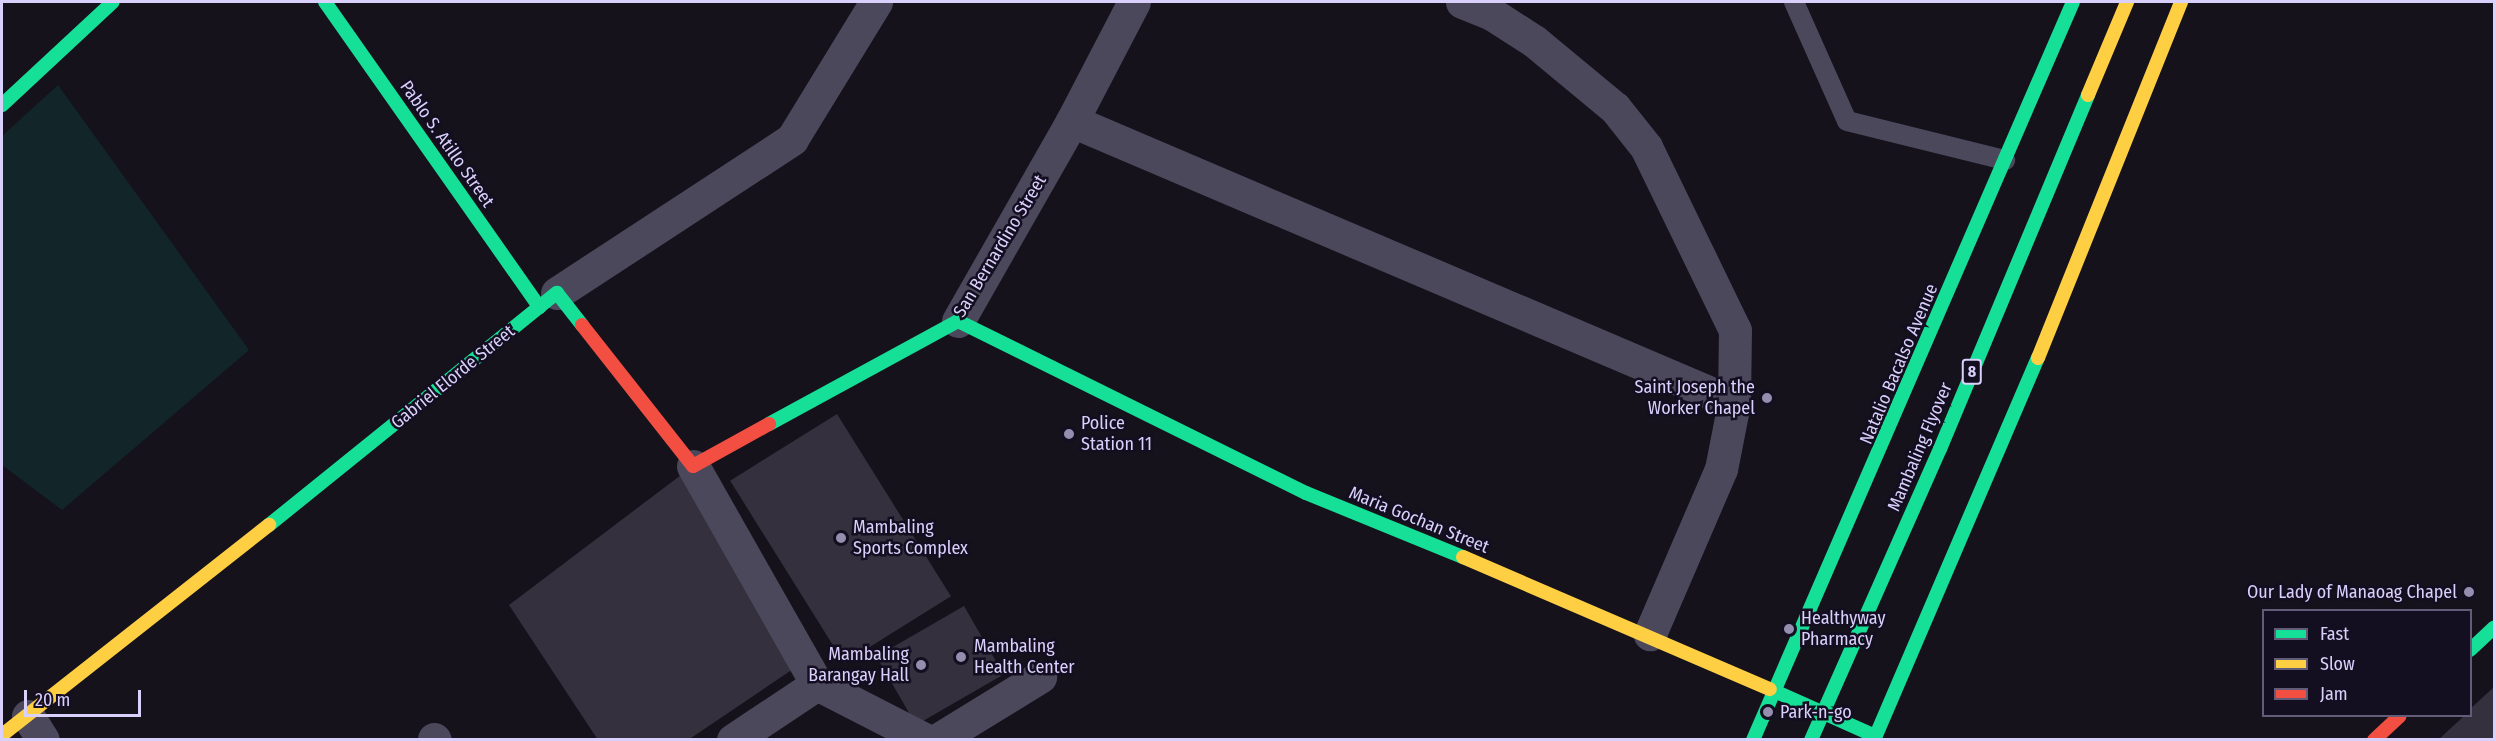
<!DOCTYPE html>
<style>
body{margin:0}
#map{position:relative;width:2496px;height:741px;overflow:hidden;background:#15121c;font-family:"Fira Sans Condensed",sans-serif}
div>[style]{position:absolute}
[style*='--x']{left:calc(var(--x)*1px);top:calc(var(--y)*1px);width:calc(var(--w)*1px);rotate:calc(var(--a)*1deg)}
.green>*{inset:0;background:#122528}
.building>*{inset:0;background:#34303e;transform-origin:0 0}
.lane>*{height:20px;margin:-10px;padding:0 10px;transform-origin:10px;border-radius:10px;background:#4b485c}
.street>*{height:33px;margin:-16.5px;padding:0 16.5px;transform-origin:16.5px;border-radius:16.5px;background:#4b485c}
.fast>*{height:14px;margin:-7px;padding:0 7px;transform-origin:7px;border-radius:7px;background:#16e098}
.slow>*{height:14px;margin:-7px;padding:0 7px;transform-origin:7px;border-radius:7px;background:#ffcf43}
.jam>*{height:14px;margin:-7px;padding:0 7px;transform-origin:7px;border-radius:7px;background:#f24e42}
.fast-bridge>*{height:14px;margin:-7px;padding:0 7px;transform-origin:7px;border-radius:7px;background:#16e098}
.slow-bridge>*{height:14px;margin:-7px;padding:0 7px;transform-origin:7px;border-radius:7px;background:#ffcf43}
.dots>*{width:16px;height:16px;translate:-50% -50%;box-sizing:border-box;border:3px solid #130e20;border-radius:50%}
span{translate:-50% -50%;white-space:nowrap;text-align:center;line-height:1.15;-webkit-text-stroke:5px #130e20;paint-order:stroke}
.shield-label span{padding:2px 4px;background:#130e20;border:2px solid;border-radius:4px;-webkit-text-stroke-width:0}
.shield-label{font-size:16px;color:#dad0fc;font-weight:700}
.street-label{font-size:18px;color:#dad0fc}
.poi-label{font-size:18px;color:#dad0fc}
.right{translate:-100% -50%;text-align:right}
.left{translate:0 -50%;text-align:left}
.frame{position:absolute;inset:0;border:3px solid #dad0fc;pointer-events:none}
.legend{position:absolute;left:2262px;top:609px;width:210px;height:108px;box-sizing:border-box;background:#130e20;border:2px solid #635c78;margin:0;padding:8px 10px;list-style:none;font-size:18px;color:#dad0fc}
.legend li{display:flex;align-items:center;gap:12px;height:30px}
.legend b{width:30px;border:2px solid #635c78}
.scale{position:absolute;left:24px;top:690px;width:117px;height:27px;box-sizing:border-box;border:3px solid #dad0fc;border-top:0;padding-left:8px;font-size:18px;line-height:21px;white-space:nowrap;color:#dad0fc;-webkit-text-stroke:4px #130e20;paint-order:stroke}
</style>
<div id="map">
<div class="green">
<i style="clip-path:polygon(58px 85px,249px 350px,62px 510px,2px 465px,2px 136px)"></i>
</div>
<div class="building">
<i style="left:837px;top:414px;width:215px;height:126px;rotate:58deg"></i>
<i style="clip-path:polygon(681px 475px,799px 665px,688px 740px,598px 740px,509px 605px)"></i>
<i style="left:964px;top:606px;width:79px;height:101px;rotate:60deg"></i>
<i style="clip-path:polygon(2494px 687px,2494px 740px,2438px 740px,2464px 716px,2470px 716px,2470px 709px)"></i>
</div>
<div class="lane">
<i style="--x:1794;--y:2;--w:130;--a:66"></i>
<i style="--x:1847;--y:121;--w:163;--a:13.9"></i>
</div>
<div class="street">
<i style="--x:1462;--y:2;--w:32;--a:22"></i>
<i style="--x:1492;--y:14;--w:50;--a:32.7"></i>
<i style="--x:1534;--y:41;--w:105;--a:39.6"></i>
<i style="--x:1615;--y:108;--w:50;--a:51.5"></i>
<i style="--x:1646;--y:147;--w:203;--a:64.1"></i>
<i style="--x:1735;--y:330;--w:73;--a:90.8"></i>
<i style="--x:1734;--y:403;--w:67;--a:101.1"></i>
<i style="--x:1721;--y:469;--w:180;--a:113.3"></i>
<i style="--x:1072;--y:121;--w:720;--a:23.07"></i>
<i style="--x:557;--y:293;--w:281;--a:-33.2"></i>
<i style="--x:792;--y:139;--w:161;--a:-58.5"></i>
<i style="--x:958;--y:321;--w:230;--a:-60.3"></i>
<i style="--x:1072;--y:121;--w:134;--a:-62.5"></i>
<i style="--x:693;--y:466;--w:251;--a:60.4"></i>
<i style="--x:817;--y:684;--w:123;--a:27.2"></i>
<i style="--x:28;--y:716;--w:28;--a:58"></i>
<i style="--x:434;--y:739;--w:1;--a:45"></i>
<i style="--x:733;--y:740;--w:101;--a:-33.7"></i>
<i style="--x:937;--y:740;--w:121;--a:-31.5"></i>
</div>
<div class="fast">
<i style="--x:325;--y:2;--w:373;--a:54.9"></i>
<i style="--x:2;--y:105;--w:151;--a:-42.9"></i>
<i style="--x:769;--y:424;--w:215;--a:-28.6"></i>
<i style="--x:958;--y:321;--w:388;--a:26.3"></i>
<i style="--x:1306;--y:493;--w:170;--a:22.2"></i>
<i style="--x:269;--y:525;--w:370;--a:-38.9"></i>
<i style="--x:557;--y:293;--w:41;--a:52"></i>
<i style="--x:2470;--y:650;--w:33;--a:-43"></i>
<i style="--x:1770;--y:689;--w:115;--a:24.1"></i>
<i style="--x:1753;--y:740;--w:804;--a:-66.56"></i>
<i style="--x:1874;--y:740;--w:416;--a:-66.8"></i>
</div>
<div class="slow">
<i style="--x:2038;--y:358;--w:384;--a:-68.1"></i>
<i style="--x:1463;--y:557;--w:334;--a:23.3"></i>
<i style="--x:2;--y:735;--w:340;--a:-38.2"></i>
</div>
<div class="jam">
<i style="--x:582;--y:325;--w:179;--a:51.8"></i>
<i style="--x:693;--y:466;--w:87;--a:-28.9"></i>
<i style="--x:2374;--y:740;--w:35;--a:-43"></i>
</div>
<div class="fast-bridge">
<i style="--x:1811;--y:740;--w:318;--a:-66.1"></i>
<i style="--x:1940;--y:449;--w:384;--a:-67.3"></i>
</div>
<div class="slow-bridge">
<i style="--x:2088;--y:95;--w:101;--a:-67.2"></i>
</div>
<div class="dots">
<i style="left:1767px;top:398px;background:#958eae"></i>
<i style="left:1069px;top:434px;background:#958eae"></i>
<i style="left:841px;top:538px;background:#958eae"></i>
<i style="left:2469px;top:592px;background:#958eae"></i>
<i style="left:1789px;top:629px;background:#958eae"></i>
<i style="left:961px;top:657px;background:#958eae"></i>
<i style="left:921px;top:665px;background:#958eae"></i>
<i style="left:1768px;top:712px;background:#958eae"></i>
</div>
<div class="shield-label">
<span style="left:1972px;top:372px">8</span>
</div>
<div class="street-label">
<span style="left:447px;top:144px;rotate:55deg">Pablo S. Atillo Street</span>
<span style="left:1000px;top:246px;rotate:-59deg">San Bernardino Street</span>
<span style="left:1899px;top:364px;rotate:-67deg">Natalio Bacalso Avenue</span>
<span style="left:453px;top:377px;rotate:-39deg">Gabriel Elorde Street</span>
<span style="left:1920px;top:447px;rotate:-67deg">Mambaling Flyover</span>
<span style="left:1419px;top:520px;rotate:22deg">Maria Gochan Street</span>
</div>
<div class="poi-label">
<span class="right" style="left:1755px;top:398px">Saint Joseph the<br>Worker Chapel</span>
<span class="left" style="left:1081px;top:434px">Police<br>Station 11</span>
<span class="left" style="left:853px;top:538px">Mambaling<br>Sports Complex</span>
<span class="right" style="left:2457px;top:592px">Our Lady of Manaoag Chapel</span>
<span class="left" style="left:1801px;top:629px">Healthyway<br>Pharmacy</span>
<span class="left" style="left:974px;top:657px">Mambaling<br>Health Center</span>
<span class="right" style="left:909px;top:665px">Mambaling<br>Barangay Hall</span>
<span class="left" style="left:1780px;top:712px">Park-n-go</span>
</div>
<div class="frame"></div>
<ul class="legend">
<li><b style="height:8px;background:#16e098"></b>Fast</li>
<li><b style="height:8px;background:#ffcf43"></b>Slow</li>
<li><b style="height:8px;background:#f24e42"></b>Jam</li>
</ul>
<div class="scale">20 m</div>
</div>
